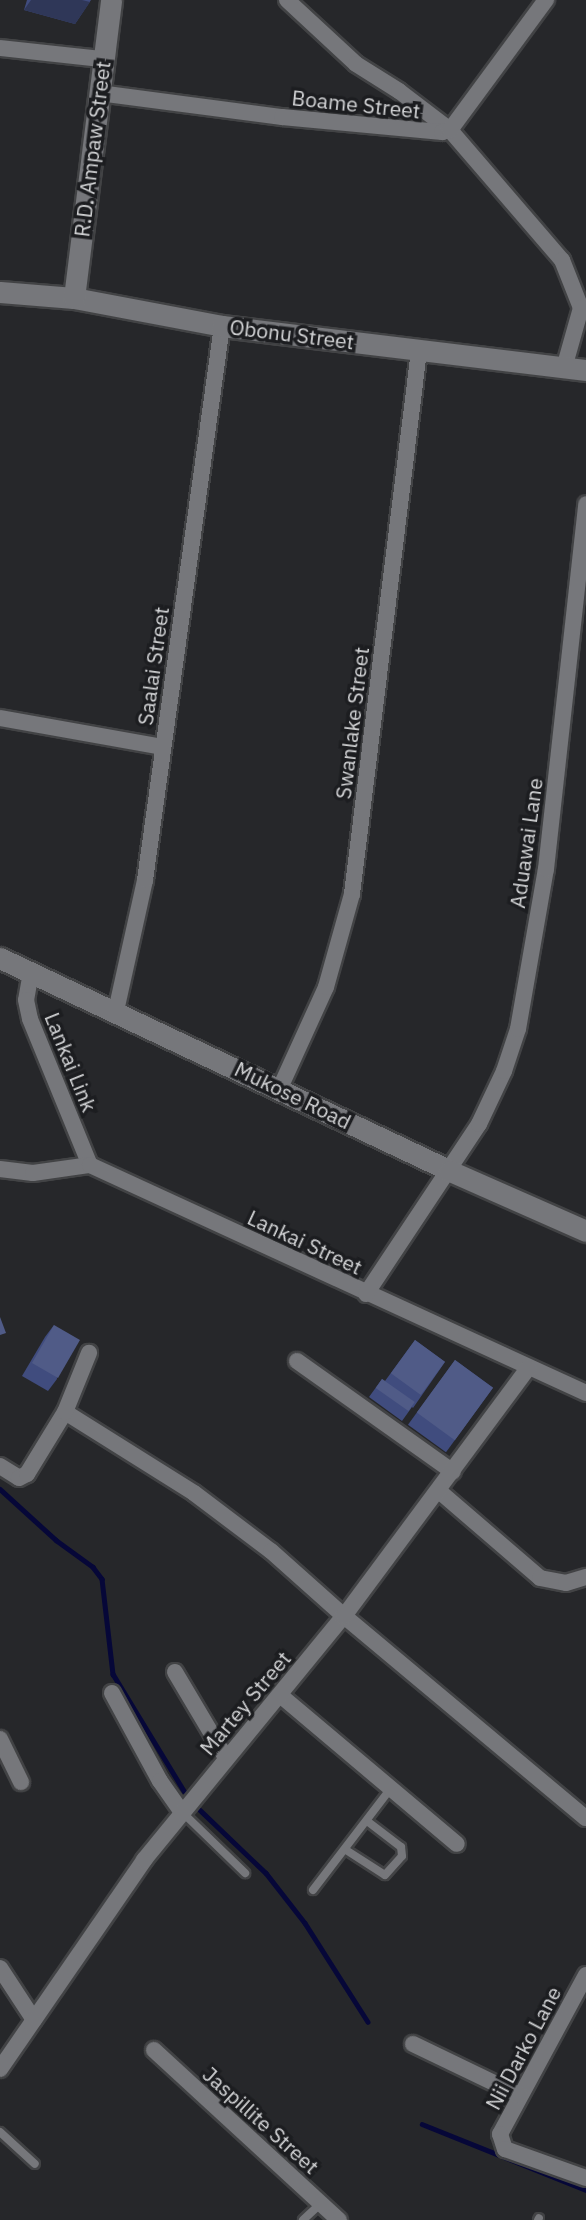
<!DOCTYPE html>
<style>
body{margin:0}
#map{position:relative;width:586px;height:2220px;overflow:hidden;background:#26272a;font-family:"IBM Plex Sans",sans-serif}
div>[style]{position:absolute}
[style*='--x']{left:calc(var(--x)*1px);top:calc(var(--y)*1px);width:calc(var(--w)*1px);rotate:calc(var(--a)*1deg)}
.stream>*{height:4.5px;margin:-2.25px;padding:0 2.25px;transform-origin:2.25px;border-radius:2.25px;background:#060738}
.roads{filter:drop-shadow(2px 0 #424345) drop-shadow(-2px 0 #424345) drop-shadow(0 2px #424345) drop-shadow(0 -2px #424345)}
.lane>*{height:8px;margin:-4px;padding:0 4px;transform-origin:4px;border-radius:4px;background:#76777b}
.street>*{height:16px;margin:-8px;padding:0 8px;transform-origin:8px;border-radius:8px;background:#76777b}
.secondary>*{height:21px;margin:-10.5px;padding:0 10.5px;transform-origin:10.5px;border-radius:10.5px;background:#76777b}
.wall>*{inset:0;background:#404c7e;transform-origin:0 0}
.shaded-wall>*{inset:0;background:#2f3758}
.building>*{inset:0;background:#505b87;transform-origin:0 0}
span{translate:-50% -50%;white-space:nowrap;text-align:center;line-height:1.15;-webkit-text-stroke:7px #1c1d20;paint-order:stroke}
.street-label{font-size:21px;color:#d3d4d6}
</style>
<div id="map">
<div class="stream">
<i style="--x:0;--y:1489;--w:76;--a:42.3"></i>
<i style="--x:56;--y:1540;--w:46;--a:36.1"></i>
<i style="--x:93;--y:1567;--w:15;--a:53"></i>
<i style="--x:102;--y:1579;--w:96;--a:83.4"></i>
<i style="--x:113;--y:1674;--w:137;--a:58.7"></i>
<i style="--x:200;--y:1810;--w:91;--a:43.7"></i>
<i style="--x:266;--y:1873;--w:63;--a:52"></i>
<i style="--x:305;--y:1923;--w:117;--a:57.5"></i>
<i style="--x:422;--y:2124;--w:177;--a:21.9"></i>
</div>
<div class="roads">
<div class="lane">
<i style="--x:182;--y:1812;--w:88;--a:44.1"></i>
<i style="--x:346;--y:1850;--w:46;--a:32.7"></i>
<i style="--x:385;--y:1875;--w:25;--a:-48"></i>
<i style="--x:402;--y:1856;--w:9;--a:-96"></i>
<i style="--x:401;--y:1847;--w:43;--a:-142.6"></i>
<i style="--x:313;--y:1890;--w:128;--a:-52.6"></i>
<i style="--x:0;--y:2132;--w:47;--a:42.4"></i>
<i style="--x:303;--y:2220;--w:25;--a:-43"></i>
<i style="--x:538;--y:2220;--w:2;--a:-63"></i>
</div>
<div class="street">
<i style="--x:287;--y:0;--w:94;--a:42.8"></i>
<i style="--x:356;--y:64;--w:51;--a:32.1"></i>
<i style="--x:399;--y:91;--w:64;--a:37.4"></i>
<i style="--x:450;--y:130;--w:172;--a:49.3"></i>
<i style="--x:562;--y:260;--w:52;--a:68.4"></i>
<i style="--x:581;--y:308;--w:62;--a:105.8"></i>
<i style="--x:0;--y:48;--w:103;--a:6.2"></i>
<i style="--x:99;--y:93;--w:185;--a:7.5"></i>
<i style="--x:282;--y:117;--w:161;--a:5.4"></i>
<i style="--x:442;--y:132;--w:8;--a:-14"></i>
<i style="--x:450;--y:130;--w:162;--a:-53.6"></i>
<i style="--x:0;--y:718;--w:165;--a:10.1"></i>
<i style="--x:31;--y:972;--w:28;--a:100"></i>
<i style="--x:26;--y:1000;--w:19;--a:78"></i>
<i style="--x:30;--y:1019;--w:158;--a:67.7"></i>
<i style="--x:116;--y:1011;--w:134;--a:-77.5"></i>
<i style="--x:145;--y:880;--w:559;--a:-82.09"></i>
<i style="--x:280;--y:1088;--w:111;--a:-65.5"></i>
<i style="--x:326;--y:987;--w:97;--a:-74.4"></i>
<i style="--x:352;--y:894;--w:547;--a:-82.97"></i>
<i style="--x:0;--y:1169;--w:33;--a:7"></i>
<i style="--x:33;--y:1173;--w:58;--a:-8"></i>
<i style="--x:90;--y:1165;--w:546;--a:24.69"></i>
<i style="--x:366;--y:1294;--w:204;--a:-56.4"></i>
<i style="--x:479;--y:1124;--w:59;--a:-64.7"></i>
<i style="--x:504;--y:1071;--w:44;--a:-71.6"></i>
<i style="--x:518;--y:1029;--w:162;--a:-80.1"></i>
<i style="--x:546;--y:869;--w:367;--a:-83.7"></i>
<i style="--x:297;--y:1361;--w:191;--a:35.4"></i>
<i style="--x:65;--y:1412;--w:152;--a:32.1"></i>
<i style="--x:194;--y:1493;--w:96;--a:37"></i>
<i style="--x:271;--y:1551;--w:98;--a:41.7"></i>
<i style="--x:344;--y:1616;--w:315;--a:39.9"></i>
<i style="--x:0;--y:1466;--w:22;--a:32"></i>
<i style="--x:19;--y:1478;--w:9;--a:-27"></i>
<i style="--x:27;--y:1474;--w:73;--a:-58.5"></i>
<i style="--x:65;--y:1412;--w:64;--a:-67.9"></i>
<i style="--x:439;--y:1491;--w:133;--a:40.7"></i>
<i style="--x:540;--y:1578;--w:26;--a:11"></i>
<i style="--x:566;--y:1583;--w:21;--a:-17"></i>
<i style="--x:175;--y:1672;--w:100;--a:59.3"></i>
<i style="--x:112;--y:1693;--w:100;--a:61.4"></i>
<i style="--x:160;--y:1781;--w:38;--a:55"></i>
<i style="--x:280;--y:1695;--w:231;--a:40.1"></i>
<i style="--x:0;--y:1739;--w:48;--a:64"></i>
<i style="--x:0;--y:1968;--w:62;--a:56.8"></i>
<i style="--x:586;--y:1975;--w:181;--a:118.4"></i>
<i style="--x:500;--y:2134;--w:16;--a:72"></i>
<i style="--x:505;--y:2149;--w:86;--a:19.7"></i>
<i style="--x:413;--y:2044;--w:118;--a:25.7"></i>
<i style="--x:154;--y:2050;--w:251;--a:42.6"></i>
<i style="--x:0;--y:2069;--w:254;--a:-55.4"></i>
<i style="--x:144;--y:1860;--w:315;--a:-50.7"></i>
<i style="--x:344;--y:1616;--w:309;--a:-53.4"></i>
</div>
<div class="secondary">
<i style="--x:0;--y:292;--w:74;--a:4.6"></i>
<i style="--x:74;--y:298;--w:151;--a:10.7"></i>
<i style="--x:222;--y:326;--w:367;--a:6.9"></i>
<i style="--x:74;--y:298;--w:300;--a:-82.9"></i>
<i style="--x:0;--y:958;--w:498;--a:25.3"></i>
<i style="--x:450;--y:1171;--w:149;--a:23.8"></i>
</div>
</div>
<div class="wall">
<i style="clip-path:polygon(27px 0,91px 0,75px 24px,24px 10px)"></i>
<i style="clip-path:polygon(54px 1325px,57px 1379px,48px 1391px,22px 1376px,45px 1337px)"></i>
<i style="clip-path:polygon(415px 1340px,445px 1362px,413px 1408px,412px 1407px,402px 1421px,369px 1397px,382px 1379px,385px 1381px)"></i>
<i style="left:455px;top:1360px;width:47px;height:80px;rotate:36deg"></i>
</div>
<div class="shaded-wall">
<i style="clip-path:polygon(31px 0,82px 0,90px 2px,75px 24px,24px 10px)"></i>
</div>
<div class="building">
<i style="clip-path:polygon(0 1317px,6px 1333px,0 1335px)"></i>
<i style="left:54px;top:1325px;width:30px;height:44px;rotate:30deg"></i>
<i style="left:415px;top:1340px;width:37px;height:41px;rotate:36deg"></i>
<i style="left:455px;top:1360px;width:47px;height:65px;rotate:36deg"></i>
<i style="left:382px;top:1379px;width:40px;height:11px;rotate:35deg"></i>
</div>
<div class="street-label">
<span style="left:356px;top:104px;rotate:6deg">Boame Street</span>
<span style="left:92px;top:149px;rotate:-83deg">R.D. Ampaw Street</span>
<span style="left:292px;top:334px;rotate:7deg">Obonu Street</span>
<span style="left:153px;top:666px;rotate:-82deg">Saalai Street</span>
<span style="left:352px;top:723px;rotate:-83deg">Swanlake Street</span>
<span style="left:526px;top:843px;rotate:-82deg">Aduawai Lane</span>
<span style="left:71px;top:1062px;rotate:68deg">Lankai Link</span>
<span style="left:293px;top:1095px;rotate:26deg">Mukose Road</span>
<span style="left:305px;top:1242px;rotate:25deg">Lankai Street</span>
<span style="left:245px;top:1703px;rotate:-50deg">Martey Street</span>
<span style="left:523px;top:2048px;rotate:-62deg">Nii Darko Lane</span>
<span style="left:261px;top:2120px;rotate:42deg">Jaspillite Street</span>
</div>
</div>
